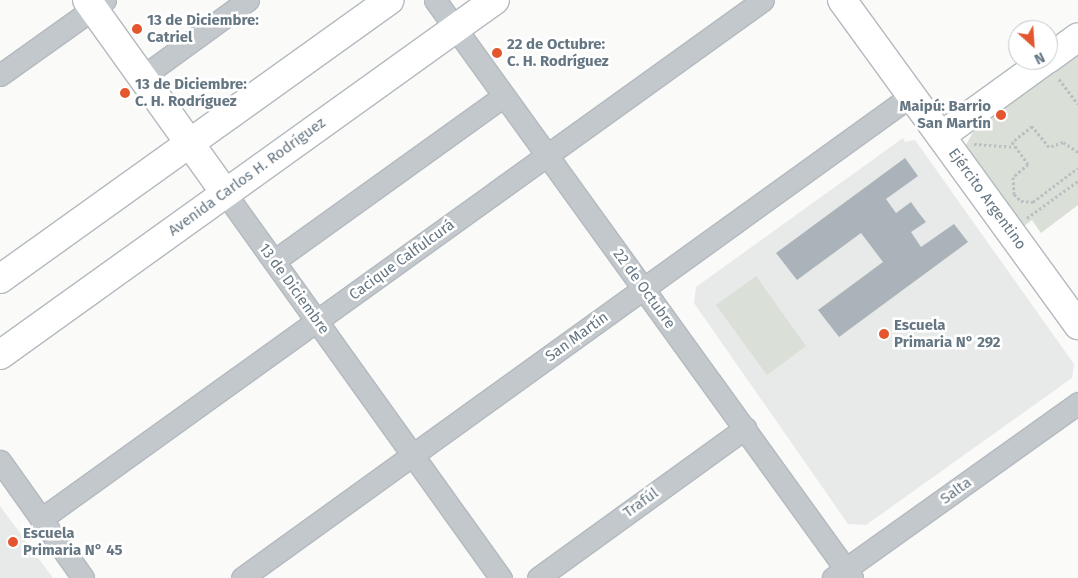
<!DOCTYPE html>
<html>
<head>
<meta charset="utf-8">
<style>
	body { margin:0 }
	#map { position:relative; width:1078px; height:578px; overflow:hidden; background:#fafaf8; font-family:"Fira Sans",sans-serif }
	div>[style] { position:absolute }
	.built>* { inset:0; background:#e8e9e9 }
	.green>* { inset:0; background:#dadfd7 }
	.building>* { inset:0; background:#aab3b9 }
	.path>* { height:3px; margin-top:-1.5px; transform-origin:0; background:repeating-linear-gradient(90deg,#bbbfc2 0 2.5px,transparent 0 5px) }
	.roads { filter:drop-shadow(1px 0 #b3babf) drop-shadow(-1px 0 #b3babf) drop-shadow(0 1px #b3babf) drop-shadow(0 -1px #b3babf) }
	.street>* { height:21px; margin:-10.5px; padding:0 10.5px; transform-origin:10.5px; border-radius:10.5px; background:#c3c8cc }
	.secondary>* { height:28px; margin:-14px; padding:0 14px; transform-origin:14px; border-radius:14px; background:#fff }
	.dots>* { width:14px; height:14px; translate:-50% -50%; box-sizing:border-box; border:2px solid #fff; border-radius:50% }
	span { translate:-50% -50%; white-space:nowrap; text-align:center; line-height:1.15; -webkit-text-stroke:5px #fff; paint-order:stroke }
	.poi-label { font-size:15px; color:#657683; font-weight:700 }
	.left { translate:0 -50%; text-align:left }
	.right { translate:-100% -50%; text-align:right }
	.street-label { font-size:15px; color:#657683 }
	.north { position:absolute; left:1008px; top:20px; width:50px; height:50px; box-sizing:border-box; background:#fff; border:1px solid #c1c8cd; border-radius:50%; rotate:154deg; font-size:14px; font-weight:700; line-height:20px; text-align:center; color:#657683 }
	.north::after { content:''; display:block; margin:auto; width:18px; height:22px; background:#e4572e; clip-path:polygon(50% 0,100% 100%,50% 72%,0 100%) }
</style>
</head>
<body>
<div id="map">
	<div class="built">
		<i style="clip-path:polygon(903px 138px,905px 142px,915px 140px,1074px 364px,1072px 378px,866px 525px,848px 524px,694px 303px,696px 287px)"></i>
		<i style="clip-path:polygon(0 506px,53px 578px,0 578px)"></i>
	</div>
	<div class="green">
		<i style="clip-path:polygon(1078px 54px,1078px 205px,1041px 233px,1032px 220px,1023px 227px,966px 145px,973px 132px)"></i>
		<i style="clip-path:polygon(756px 276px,806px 346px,767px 375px,716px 305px)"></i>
	</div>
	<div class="building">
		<i style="clip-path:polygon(905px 158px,918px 176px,886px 199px,896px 213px,911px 202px,918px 212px,926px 222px,911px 232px,921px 247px,954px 224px,968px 242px,839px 337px,818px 310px,883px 262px,861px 233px,797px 280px,776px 253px)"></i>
	</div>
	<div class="path">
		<i style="left:1059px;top:79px;width:31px;rotate:53deg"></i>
		<i style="left:974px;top:144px;width:41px;rotate:4.2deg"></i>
		<i style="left:1078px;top:152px;width:18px;rotate:-146deg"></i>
		<i style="left:1063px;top:142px;width:15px;rotate:160deg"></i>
		<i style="left:1049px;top:147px;width:27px;rotate:-129deg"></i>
		<i style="left:1032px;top:126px;width:26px;rotate:141deg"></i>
		<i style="left:1012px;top:142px;width:27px;rotate:54deg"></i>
		<i style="left:1028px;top:164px;width:20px;rotate:139deg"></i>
		<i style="left:1013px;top:177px;width:17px;rotate:87deg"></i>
		<i style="left:1014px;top:194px;width:10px;rotate:45deg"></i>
		<i style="left:1021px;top:201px;width:12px;rotate:5deg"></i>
		<i style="left:1033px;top:202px;width:56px;rotate:-37.1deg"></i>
		<i style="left:1027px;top:218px;width:63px;rotate:-36deg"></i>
	</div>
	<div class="roads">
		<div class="street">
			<i style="left:435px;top:0;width:713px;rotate:54.19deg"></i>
			<i style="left:0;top:75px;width:129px;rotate:-35.5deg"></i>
			<i style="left:142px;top:77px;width:131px;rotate:-36deg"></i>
			<i style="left:225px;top:193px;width:474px;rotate:54.4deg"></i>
			<i style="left:274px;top:261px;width:283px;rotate:-35.7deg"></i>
			<i style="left:0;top:461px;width:143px;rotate:54.6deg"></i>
			<i style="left:41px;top:519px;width:889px;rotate:-35.71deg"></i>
			<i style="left:242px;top:578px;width:826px;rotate:-35.79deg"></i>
			<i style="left:538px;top:578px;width:256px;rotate:-35.9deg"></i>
			<i style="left:833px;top:578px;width:301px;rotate:-35.5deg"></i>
		</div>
		<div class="secondary">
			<i style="left:87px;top:0;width:237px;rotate:54.4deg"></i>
			<i style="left:842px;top:0;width:402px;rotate:54deg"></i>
			<i style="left:1048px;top:59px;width:37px;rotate:-36deg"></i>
			<i style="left:941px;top:136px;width:130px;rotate:-35.9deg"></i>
			<i style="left:0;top:279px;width:479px;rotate:-35.6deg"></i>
			<i style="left:0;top:355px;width:609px;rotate:-35.65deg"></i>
		</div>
	</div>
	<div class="dots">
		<i style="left:137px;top:29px;background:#e4572e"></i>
		<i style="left:497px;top:53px;background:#e4572e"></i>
		<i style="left:125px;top:93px;background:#e4572e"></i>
		<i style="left:1001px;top:115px;background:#e4572e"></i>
		<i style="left:884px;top:334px;background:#e4572e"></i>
		<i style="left:13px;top:542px;background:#e4572e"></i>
	</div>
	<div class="poi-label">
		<span class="left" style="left:147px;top:29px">13 de Diciembre:<br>Catriel</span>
		<span class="left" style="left:507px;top:53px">22 de Octubre:<br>C. H. Rodríguez</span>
		<span class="left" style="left:135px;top:93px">13 de Diciembre:<br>C. H. Rodríguez</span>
		<span class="right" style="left:991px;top:115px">Maipú: Barrio<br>San Martín</span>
		<span class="left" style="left:894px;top:334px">Escuela<br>Primaria N° 292</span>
		<span class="left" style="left:23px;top:542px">Escuela<br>Primaria N° 45</span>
	</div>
	<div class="street-label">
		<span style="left:247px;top:177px;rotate:-36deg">Avenida Carlos H. Rodríguez</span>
		<span style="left:987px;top:199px;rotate:54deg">Ejército Argentino</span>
		<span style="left:402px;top:260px;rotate:-36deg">Cacique Calfulcurá</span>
		<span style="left:294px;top:289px;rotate:54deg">13 de Diciembre</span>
		<span style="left:644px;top:289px;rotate:54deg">22 de Octubre</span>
		<span style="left:577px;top:337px;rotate:-36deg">San Martín</span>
		<span style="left:956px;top:491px;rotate:-36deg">Salta</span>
		<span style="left:641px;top:503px;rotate:-36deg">Trafúl</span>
	</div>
	<div class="north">N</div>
</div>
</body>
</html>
